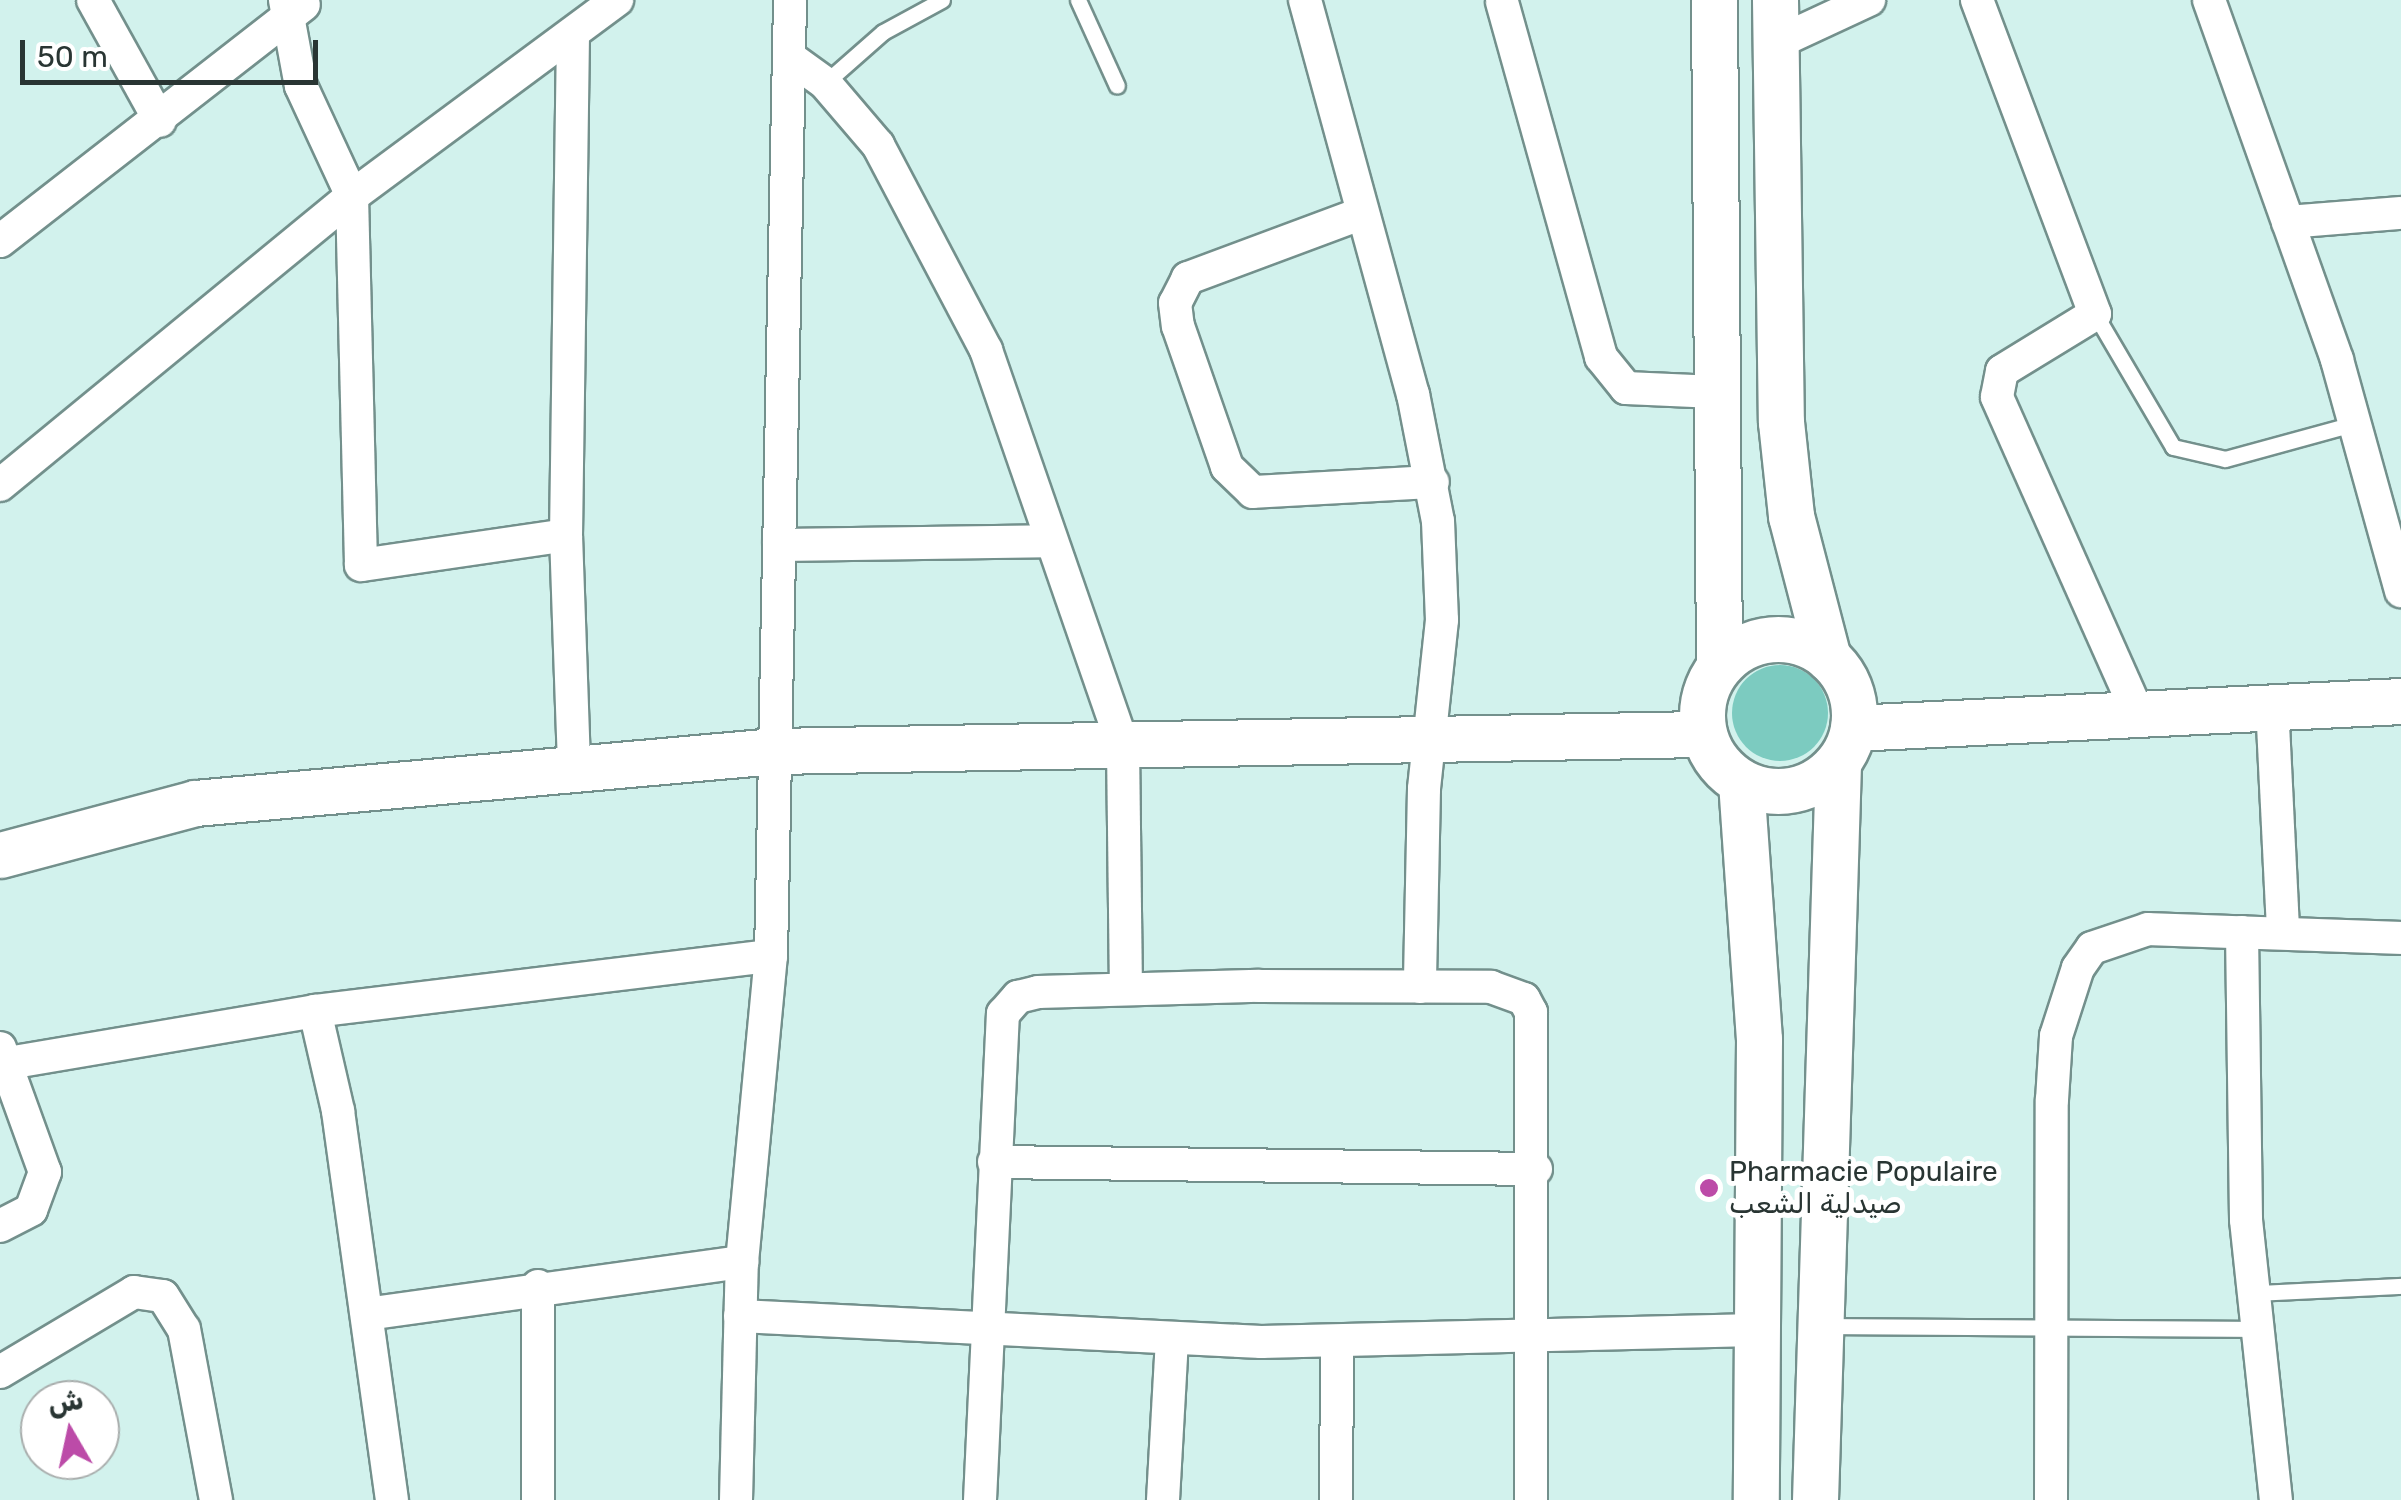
<!DOCTYPE html>
<html>
<head>
<meta charset="utf-8">
<style>
	body { margin:0 }
	#map { position:relative; width:2401px; height:1500px; overflow:hidden; background:#d2f2ed; font-family:Rubik,Vazirmatn,sans-serif }
	div>[style] { position:absolute }
	.green>* { inset:0; background:#7ccbc0 }
	.round { border-radius:50% }
	.roads { filter:drop-shadow(2px 0 #73908c) drop-shadow(-2px 0 #73908c) drop-shadow(0 2px #73908c) drop-shadow(0 -2px #73908c) }
	.lane>* { height:15px; margin:-7.5px; padding:0 7.5px; transform-origin:7.5px; border-radius:7.5px; background:#fff }
	.street>* { height:32px; margin:-16px; padding:0 16px; transform-origin:16px; border-radius:16px; background:#fff }
	.secondary>* { height:45px; margin:-22.5px; padding:0 22.5px; transform-origin:22.5px; border-radius:22.5px; background:#fff }
	.secondary>.ring { margin:-22.5px; padding:0; box-sizing:content-box; background:none; border:45px solid #fff; border-radius:50% }
	.dots>* { width:28px; height:28px; translate:-50% -50%; box-sizing:border-box; border:5px solid #fff; border-radius:50% }
	span { translate:-50% -50%; white-space:nowrap; text-align:center; line-height:1.15; -webkit-text-stroke:10px #fff; paint-order:stroke }
	.poi-label { font-size:28px; color:#293533 }
	.left { translate:0 -50%; text-align:left }
	.north { position:absolute; left:20px; top:1380px; width:100px; height:100px; box-sizing:border-box; background:#fff; border:2px solid #a9aead; border-radius:50%; rotate:351deg; font-size:28px; font-weight:700; line-height:40px; text-align:center; color:#293533 }
	.north::after { content:''; display:block; margin:auto; width:35px; height:45px; background:#bc4ba8; clip-path:polygon(50% 0,100% 100%,50% 72%,0 100%) }
	.scale { position:absolute; left:20px; top:40px; width:298px; height:45px; box-sizing:border-box; border:5px solid #293533; border-top:0; padding-left:12px; font-size:30px; line-height:35px; white-space:nowrap; color:#293533; -webkit-text-stroke:8px #fff; paint-order:stroke }
</style>
</head>
<body>
<div id="map">
	<div class="green">
		<i class="round" style="left:1732px;top:665px;width:96px;height:96px"></i>
	</div>
	<div class="roads">
		<div class="lane">
			<i style="left:1078px;top:0;width:94px;rotate:65.6deg"></i>
			<i style="left:825px;top:83px;width:77px;rotate:-41.3deg"></i>
			<i style="left:883px;top:32px;width:67px;rotate:-28.5deg"></i>
			<i style="left:2095px;top:314px;width:154px;rotate:59.6deg"></i>
			<i style="left:2173px;top:447px;width:53px;rotate:13deg"></i>
			<i style="left:2225px;top:459px;width:137px;rotate:-15.3deg"></i>
			<i style="left:2257px;top:1293px;width:144px;rotate:-2.8deg"></i>
			<i style="left:1826px;top:1326px;width:432px;rotate:0.4deg"></i>
		</div>
		<div class="street">
			<i style="left:93px;top:0;width:138px;rotate:61deg"></i>
			<i style="left:285px;top:0;width:87px;rotate:79.5deg"></i>
			<i style="left:301px;top:86px;width:121px;rotate:65.1deg"></i>
			<i style="left:352px;top:196px;width:369px;rotate:88.6deg"></i>
			<i style="left:361px;top:565px;width:207px;rotate:-8.3deg"></i>
			<i style="left:1305px;top:0;width:409px;rotate:74.7deg"></i>
			<i style="left:1413px;top:394px;width:129px;rotate:78.9deg"></i>
			<i style="left:1438px;top:521px;width:99px;rotate:87.7deg"></i>
			<i style="left:1442px;top:620px;width:170px;rotate:96.1deg"></i>
			<i style="left:1424px;top:789px;width:198px;rotate:91.2deg"></i>
			<i style="left:1977px;top:0;width:335px;rotate:69.4deg"></i>
			<i style="left:2095px;top:314px;width:109px;rotate:148.5deg"></i>
			<i style="left:2002px;top:371px;width:26px;rotate:101deg"></i>
			<i style="left:1997px;top:397px;width:342px;rotate:66deg"></i>
			<i style="left:2209px;top:0;width:382px;rotate:70.4deg"></i>
			<i style="left:2337px;top:360px;width:240px;rotate:74.5deg"></i>
			<i style="left:1502px;top:2px;width:369px;rotate:74.4deg"></i>
			<i style="left:1601px;top:357px;width:40px;rotate:51deg"></i>
			<i style="left:1626px;top:388px;width:90px;rotate:2.5deg"></i>
			<i style="left:573px;top:35px;width:500px;rotate:90.8deg"></i>
			<i style="left:566px;top:535px;width:230px;rotate:88deg"></i>
			<i style="left:1774px;top:44px;width:105px;rotate:-24.9deg"></i>
			<i style="left:789px;top:57px;width:44px;rotate:35.8deg"></i>
			<i style="left:825px;top:83px;width:82px;rotate:49.5deg"></i>
			<i style="left:878px;top:145px;width:232px;rotate:62.2deg"></i>
			<i style="left:986px;top:350px;width:419px;rotate:70.9deg"></i>
			<i style="left:1123px;top:746px;width:241px;rotate:89.3deg"></i>
			<i style="left:1360px;top:214px;width:184px;rotate:159.6deg"></i>
			<i style="left:1188px;top:278px;width:28px;rotate:117deg"></i>
			<i style="left:1175px;top:303px;width:23px;rotate:83deg"></i>
			<i style="left:1178px;top:326px;width:149px;rotate:70.8deg"></i>
			<i style="left:1227px;top:467px;width:36px;rotate:44deg"></i>
			<i style="left:1253px;top:492px;width:180px;rotate:-3.2deg"></i>
			<i style="left:2288px;top:222px;width:113px;rotate:-4.6deg"></i>
			<i style="left:0;top:241px;width:385px;rotate:-37.9deg"></i>
			<i style="left:0;top:485px;width:455px;rotate:-39.4deg"></i>
			<i style="left:352px;top:196px;width:330px;rotate:-36.5deg"></i>
			<i style="left:779px;top:545px;width:270px;rotate:-0.8deg"></i>
			<i style="left:2272px;top:704px;width:227px;rotate:87.2deg"></i>
			<i style="left:2242px;top:932px;width:288px;rotate:89.2deg"></i>
			<i style="left:2246px;top:1220px;width:282px;rotate:83.9deg"></i>
			<i style="left:315px;top:1011px;width:459px;rotate:-6.9deg"></i>
			<i style="left:0;top:1048px;width:132px;rotate:70.1deg"></i>
			<i style="left:45px;top:1172px;width:40px;rotate:110.2deg"></i>
			<i style="left:31px;top:1210px;width:35px;rotate:153deg"></i>
			<i style="left:8px;top:1063px;width:311px;rotate:-9.6deg"></i>
			<i style="left:315px;top:1011px;width:103px;rotate:77deg"></i>
			<i style="left:338px;top:1111px;width:393px;rotate:82.1deg"></i>
			<i style="left:994px;top:1162px;width:542px;rotate:0.74deg"></i>
			<i style="left:538px;top:1286px;width:214px;rotate:90deg"></i>
			<i style="left:367px;top:1314px;width:379px;rotate:-7.9deg"></i>
			<i style="left:740px;top:1316px;width:522px;rotate:2.86deg"></i>
			<i style="left:1261px;top:1342px;width:499px;rotate:-1.4deg"></i>
			<i style="left:0;top:1372px;width:156px;rotate:-30.8deg"></i>
			<i style="left:134px;top:1292px;width:29px;rotate:8deg"></i>
			<i style="left:163px;top:1296px;width:39px;rotate:58deg"></i>
			<i style="left:184px;top:1329px;width:174px;rotate:79.4deg"></i>
			<i style="left:736px;top:1500px;width:238px;rotate:-88.6deg"></i>
			<i style="left:742px;top:1262px;width:307px;rotate:-84.6deg"></i>
			<i style="left:771px;top:956px;width:956px;rotate:-88.86deg"></i>
			<i style="left:980px;top:1500px;width:487px;rotate:-87.3deg"></i>
			<i style="left:1003px;top:1014px;width:23px;rotate:-49deg"></i>
			<i style="left:1018px;top:997px;width:21px;rotate:-14deg"></i>
			<i style="left:1038px;top:992px;width:221px;rotate:-1.6deg"></i>
			<i style="left:1259px;top:986px;width:232px;rotate:0.2deg"></i>
			<i style="left:1491px;top:987px;width:35px;rotate:20deg"></i>
			<i style="left:1524px;top:999px;width:15px;rotate:62deg"></i>
			<i style="left:1531px;top:1012px;width:488px;rotate:90deg"></i>
			<i style="left:1163px;top:1500px;width:159px;rotate:-86.8deg"></i>
			<i style="left:1336px;top:1500px;width:159px;rotate:-89.6deg"></i>
			<i style="left:2051px;top:1500px;width:400px;rotate:-89.9deg"></i>
			<i style="left:2052px;top:1100px;width:64px;rotate:-86.4deg"></i>
			<i style="left:2056px;top:1036px;width:71px;rotate:-72.1deg"></i>
			<i style="left:2078px;top:968px;width:24px;rotate:-55deg"></i>
			<i style="left:2092px;top:948px;width:59px;rotate:-18.7deg"></i>
			<i style="left:2148px;top:929px;width:253px;rotate:2deg"></i>
		</div>
		<div class="secondary">
			<i style="left:1714px;top:0;width:666px;rotate:89.57deg"></i>
			<i style="left:1775px;top:0;width:422px;rotate:89.2deg"></i>
			<i style="left:1781px;top:422px;width:95px;rotate:83.9deg"></i>
			<i style="left:1791px;top:516px;width:147px;rotate:75.4deg"></i>
			<i class="ring" style="left:1702px;top:639px;width:107px;height:107px"></i>
			<i style="left:1853px;top:728px;width:549px;rotate:-2.82deg"></i>
			<i style="left:1741px;top:782px;width:258px;rotate:86deg"></i>
			<i style="left:1759px;top:1039px;width:461px;rotate:90.4deg"></i>
			<i style="left:0;top:855px;width:202px;rotate:-14.9deg"></i>
			<i style="left:195px;top:803px;width:581px;rotate:-5.13deg"></i>
			<i style="left:774px;top:751px;width:929px;rotate:-1.05deg"></i>
			<i style="left:1815px;top:1500px;width:738px;rotate:-88.21deg"></i>
		</div>
	</div>
	<div class="dots">
		<i style="left:1709px;top:1188px;background:#bc4ba8"></i>
	</div>
	<div class="poi-label">
		<span class="left" style="left:1729px;top:1188px">Pharmacie Populaire<br>صيدلية الشعب</span>
	</div>
	<div class="north">ش</div>
	<div class="scale">50 m</div>
</div>
</body>
</html>
